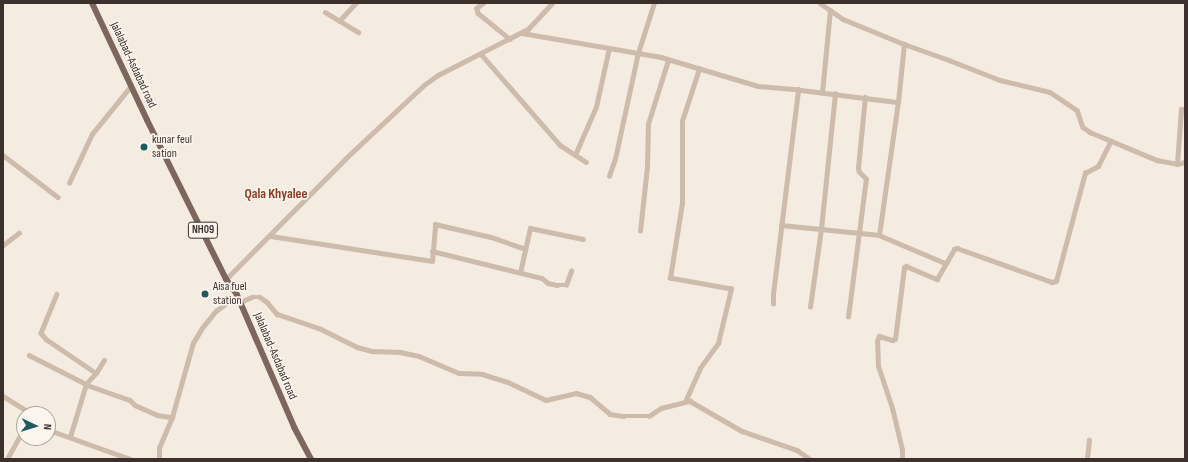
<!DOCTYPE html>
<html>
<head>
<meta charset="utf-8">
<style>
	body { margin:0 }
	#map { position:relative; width:1188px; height:462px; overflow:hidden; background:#f4ebe1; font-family:"Sofia Sans Condensed",sans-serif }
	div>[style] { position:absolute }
	.minor>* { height:4.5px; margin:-2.25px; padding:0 2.25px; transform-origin:2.25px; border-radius:2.25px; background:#cdbbac }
	.major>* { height:6px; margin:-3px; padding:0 3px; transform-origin:3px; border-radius:3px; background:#7d675c }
	.dots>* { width:11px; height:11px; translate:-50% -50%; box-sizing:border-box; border:2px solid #fbf5ee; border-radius:50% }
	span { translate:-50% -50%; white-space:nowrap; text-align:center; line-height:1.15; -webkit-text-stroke:3.5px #fbf5ee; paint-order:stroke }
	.shield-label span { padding:1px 3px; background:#fbf5ee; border:1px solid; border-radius:3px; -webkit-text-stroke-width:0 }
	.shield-label { font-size:11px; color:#3b302b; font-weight:700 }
	.street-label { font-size:12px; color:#3b302b }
	.poi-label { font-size:12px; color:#3b302b }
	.left { translate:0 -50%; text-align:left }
	.quarter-label { font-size:14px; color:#8c3b22; font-weight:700 }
	.frame { position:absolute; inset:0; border:4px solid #3b302b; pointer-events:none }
	.north { position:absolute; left:16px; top:406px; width:40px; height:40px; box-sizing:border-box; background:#fbf5ee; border:1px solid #aea6a0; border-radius:50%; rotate:94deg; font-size:11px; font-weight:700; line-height:16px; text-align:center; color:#3b302b }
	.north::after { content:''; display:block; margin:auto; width:14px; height:18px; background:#1f5a5e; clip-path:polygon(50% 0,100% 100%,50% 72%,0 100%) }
</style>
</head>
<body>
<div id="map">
	<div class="minor">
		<i style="left:484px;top:3px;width:9px;rotate:144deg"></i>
		<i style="left:477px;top:8px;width:5px;rotate:79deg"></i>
		<i style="left:478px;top:13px;width:41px;rotate:39.1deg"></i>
		<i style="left:820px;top:3px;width:28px;rotate:35deg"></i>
		<i style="left:843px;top:19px;width:66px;rotate:22.3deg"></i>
		<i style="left:904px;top:44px;width:48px;rotate:19.6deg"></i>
		<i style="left:949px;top:60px;width:55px;rotate:21.4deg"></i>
		<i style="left:1000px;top:80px;width:51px;rotate:13.5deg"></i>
		<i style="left:1050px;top:92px;width:32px;rotate:34deg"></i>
		<i style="left:1077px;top:110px;width:18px;rotate:71deg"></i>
		<i style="left:1083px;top:127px;width:9px;rotate:36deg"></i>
		<i style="left:1090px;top:132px;width:73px;rotate:22.7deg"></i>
		<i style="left:1157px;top:160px;width:20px;rotate:11deg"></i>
		<i style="left:1177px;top:164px;width:8px;rotate:-14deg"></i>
		<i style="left:325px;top:12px;width:39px;rotate:31deg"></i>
		<i style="left:339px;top:21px;width:25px;rotate:-47deg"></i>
		<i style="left:522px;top:33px;width:141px;rotate:9.8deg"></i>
		<i style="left:661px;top:57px;width:101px;rotate:16.6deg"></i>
		<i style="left:758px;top:86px;width:35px;rotate:5deg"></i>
		<i style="left:793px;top:89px;width:106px;rotate:7.1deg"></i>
		<i style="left:898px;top:102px;width:58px;rotate:-84.1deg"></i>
		<i style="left:481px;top:54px;width:121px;rotate:49deg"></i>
		<i style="left:560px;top:145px;width:31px;rotate:33deg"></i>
		<i style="left:822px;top:93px;width:83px;rotate:-84.5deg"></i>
		<i style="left:3px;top:155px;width:69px;rotate:37.4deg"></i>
		<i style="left:575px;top:155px;width:52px;rotate:-66.4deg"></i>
		<i style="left:596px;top:107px;width:60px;rotate:-77.6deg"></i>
		<i style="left:1177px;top:164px;width:55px;rotate:-85.8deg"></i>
		<i style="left:1181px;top:109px;width:4px"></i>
		<i style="left:609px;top:176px;width:18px;rotate:-71deg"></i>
		<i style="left:615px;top:159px;width:108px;rotate:-77.8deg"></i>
		<i style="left:638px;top:53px;width:52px;rotate:-72.3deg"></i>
		<i style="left:69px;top:183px;width:54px;rotate:-64.9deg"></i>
		<i style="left:92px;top:134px;width:60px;rotate:-51deg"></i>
		<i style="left:781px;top:225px;width:99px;rotate:5.8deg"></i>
		<i style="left:879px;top:235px;width:72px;rotate:23deg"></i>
		<i style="left:640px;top:231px;width:64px;rotate:-83.8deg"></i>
		<i style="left:647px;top:167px;width:43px;rotate:-88.7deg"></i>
		<i style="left:648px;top:124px;width:67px;rotate:-72.6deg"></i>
		<i style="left:879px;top:235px;width:134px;rotate:-81.9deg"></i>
		<i style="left:271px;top:236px;width:163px;rotate:8.8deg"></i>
		<i style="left:432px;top:261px;width:37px;rotate:-85deg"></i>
		<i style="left:435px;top:224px;width:57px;rotate:13.1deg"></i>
		<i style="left:491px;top:237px;width:36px;rotate:19deg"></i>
		<i style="left:3px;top:245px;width:20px;rotate:-37deg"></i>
		<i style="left:432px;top:251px;width:113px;rotate:13.8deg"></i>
		<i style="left:542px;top:278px;width:8px;rotate:40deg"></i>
		<i style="left:548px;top:283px;width:9px;rotate:13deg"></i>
		<i style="left:557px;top:285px;width:9px"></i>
		<i style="left:566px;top:285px;width:15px;rotate:-70deg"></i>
		<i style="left:520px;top:273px;width:46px;rotate:-77.5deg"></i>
		<i style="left:530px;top:228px;width:54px;rotate:11.7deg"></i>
		<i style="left:226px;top:279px;width:169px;rotate:-45.2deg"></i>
		<i style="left:345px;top:159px;width:108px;rotate:-43.1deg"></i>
		<i style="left:424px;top:85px;width:17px;rotate:-36deg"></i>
		<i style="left:438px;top:75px;width:101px;rotate:-27.1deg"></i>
		<i style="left:528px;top:29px;width:35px;rotate:-47deg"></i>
		<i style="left:57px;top:294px;width:42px;rotate:112.3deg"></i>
		<i style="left:41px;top:333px;width:8px;rotate:50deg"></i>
		<i style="left:46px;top:339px;width:60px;rotate:34.2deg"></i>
		<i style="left:240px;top:302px;width:13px;rotate:-23deg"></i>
		<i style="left:252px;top:297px;width:8px"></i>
		<i style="left:260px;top:297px;width:9px;rotate:36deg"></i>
		<i style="left:267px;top:302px;width:16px;rotate:50deg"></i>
		<i style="left:277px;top:314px;width:46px;rotate:18.8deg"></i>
		<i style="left:321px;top:329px;width:40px;rotate:26.6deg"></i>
		<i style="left:357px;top:347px;width:16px;rotate:15deg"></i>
		<i style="left:372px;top:351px;width:28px;rotate:2deg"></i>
		<i style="left:400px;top:352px;width:19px;rotate:12deg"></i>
		<i style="left:419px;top:356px;width:43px;rotate:23deg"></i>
		<i style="left:459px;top:373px;width:23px;rotate:2deg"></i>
		<i style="left:482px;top:374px;width:27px;rotate:17deg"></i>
		<i style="left:508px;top:382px;width:42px;rotate:25.3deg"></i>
		<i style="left:546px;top:400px;width:31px;rotate:-13deg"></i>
		<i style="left:576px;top:393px;width:15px;rotate:16deg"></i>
		<i style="left:590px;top:397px;width:26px;rotate:40deg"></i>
		<i style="left:610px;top:414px;width:13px;rotate:9deg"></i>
		<i style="left:623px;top:416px;width:26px"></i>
		<i style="left:649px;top:416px;width:14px;rotate:-34deg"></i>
		<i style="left:661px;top:408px;width:30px;rotate:-14deg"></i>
		<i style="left:690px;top:401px;width:60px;rotate:30deg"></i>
		<i style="left:742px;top:431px;width:58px;rotate:19.1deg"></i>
		<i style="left:797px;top:450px;width:16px;rotate:35deg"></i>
		<i style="left:773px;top:304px;width:10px;rotate:-90deg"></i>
		<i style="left:773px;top:294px;width:206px;rotate:-83deg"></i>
		<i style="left:810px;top:307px;width:79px;rotate:-82deg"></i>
		<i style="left:821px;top:229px;width:136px;rotate:-84.1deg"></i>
		<i style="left:848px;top:317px;width:139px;rotate:-82.6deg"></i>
		<i style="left:866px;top:179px;width:10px;rotate:-135deg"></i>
		<i style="left:859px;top:172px;width:4px;rotate:-104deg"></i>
		<i style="left:858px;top:168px;width:71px;rotate:-84.4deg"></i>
		<i style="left:29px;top:355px;width:68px;rotate:26.9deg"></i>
		<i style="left:90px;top:386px;width:42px;rotate:19.3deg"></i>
		<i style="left:130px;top:400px;width:7px;rotate:45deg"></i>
		<i style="left:135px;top:405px;width:24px;rotate:24deg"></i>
		<i style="left:157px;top:415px;width:15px;rotate:8deg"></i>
		<i style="left:3px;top:396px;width:34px;rotate:32deg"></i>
		<i style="left:685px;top:402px;width:37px;rotate:-66deg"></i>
		<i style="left:700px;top:368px;width:31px;rotate:-54deg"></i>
		<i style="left:718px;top:343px;width:56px;rotate:-76.5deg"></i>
		<i style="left:731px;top:289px;width:62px;rotate:-169.8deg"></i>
		<i style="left:670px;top:278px;width:76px;rotate:-80.9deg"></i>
		<i style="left:682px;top:203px;width:82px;rotate:-90deg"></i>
		<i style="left:682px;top:121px;width:55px;rotate:-71.9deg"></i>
		<i style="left:48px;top:427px;width:6px;rotate:45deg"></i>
		<i style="left:52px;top:431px;width:83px;rotate:19.7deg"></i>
		<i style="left:70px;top:437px;width:55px;rotate:-73.2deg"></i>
		<i style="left:86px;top:384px;width:15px;rotate:-48deg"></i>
		<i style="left:96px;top:373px;width:15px;rotate:-58deg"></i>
		<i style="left:7px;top:459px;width:35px;rotate:-61deg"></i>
		<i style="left:159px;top:459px;width:11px;rotate:-90deg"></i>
		<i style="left:159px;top:448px;width:34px;rotate:-67deg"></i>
		<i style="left:172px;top:417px;width:77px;rotate:-74.2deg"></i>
		<i style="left:193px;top:343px;width:17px;rotate:-59deg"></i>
		<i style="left:202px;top:328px;width:22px;rotate:-51deg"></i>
		<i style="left:216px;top:311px;width:26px;rotate:-37deg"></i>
		<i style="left:902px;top:459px;width:9px;rotate:-90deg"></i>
		<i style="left:902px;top:450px;width:43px;rotate:-103.4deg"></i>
		<i style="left:892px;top:408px;width:44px;rotate:-108.4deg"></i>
		<i style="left:878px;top:366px;width:25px;rotate:-92deg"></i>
		<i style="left:877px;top:341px;width:5px;rotate:-68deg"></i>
		<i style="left:879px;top:336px;width:14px;rotate:17deg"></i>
		<i style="left:892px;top:340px;width:3px;rotate:-18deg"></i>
		<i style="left:895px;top:339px;width:72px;rotate:-82.8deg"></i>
		<i style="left:904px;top:268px;width:3px;rotate:-45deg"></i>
		<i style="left:906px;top:266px;width:34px;rotate:23deg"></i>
		<i style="left:937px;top:279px;width:34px;rotate:-60deg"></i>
		<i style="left:954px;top:249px;width:3px;rotate:-18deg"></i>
		<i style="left:957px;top:248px;width:101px;rotate:19.7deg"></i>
		<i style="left:1052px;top:282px;width:4px;rotate:-14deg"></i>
		<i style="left:1056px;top:281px;width:112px;rotate:-75deg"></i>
		<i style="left:1085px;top:173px;width:15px;rotate:-28deg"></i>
		<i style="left:1098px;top:166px;width:28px;rotate:-63deg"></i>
		<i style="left:1087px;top:459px;width:19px;rotate:-84deg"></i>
	</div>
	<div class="major">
		<i style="left:92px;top:3px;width:129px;rotate:64.8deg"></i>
		<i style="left:147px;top:120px;width:178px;rotate:63.6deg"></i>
		<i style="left:226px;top:279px;width:19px;rotate:55deg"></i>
		<i style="left:237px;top:295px;width:144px;rotate:66.6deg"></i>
		<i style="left:294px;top:427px;width:36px;rotate:62deg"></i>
	</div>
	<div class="dots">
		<i style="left:144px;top:147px;background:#1f5a5e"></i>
		<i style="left:205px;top:294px;background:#1f5a5e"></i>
	</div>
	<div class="shield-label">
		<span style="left:203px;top:230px">NH09</span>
	</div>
	<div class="street-label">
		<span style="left:133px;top:65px;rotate:65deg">Jalalabad-Asdabad road</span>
		<span style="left:275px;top:356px;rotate:67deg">Jalalabad-Asdabad road</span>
	</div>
	<div class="poi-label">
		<span class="left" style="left:152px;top:147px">kunar feul<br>sation</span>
		<span class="left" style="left:213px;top:294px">Aisa fuel<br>station</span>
	</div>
	<div class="quarter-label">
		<span style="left:276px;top:194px">Qala Khyalee</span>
	</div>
	<div class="frame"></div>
	<div class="north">N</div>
</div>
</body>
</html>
